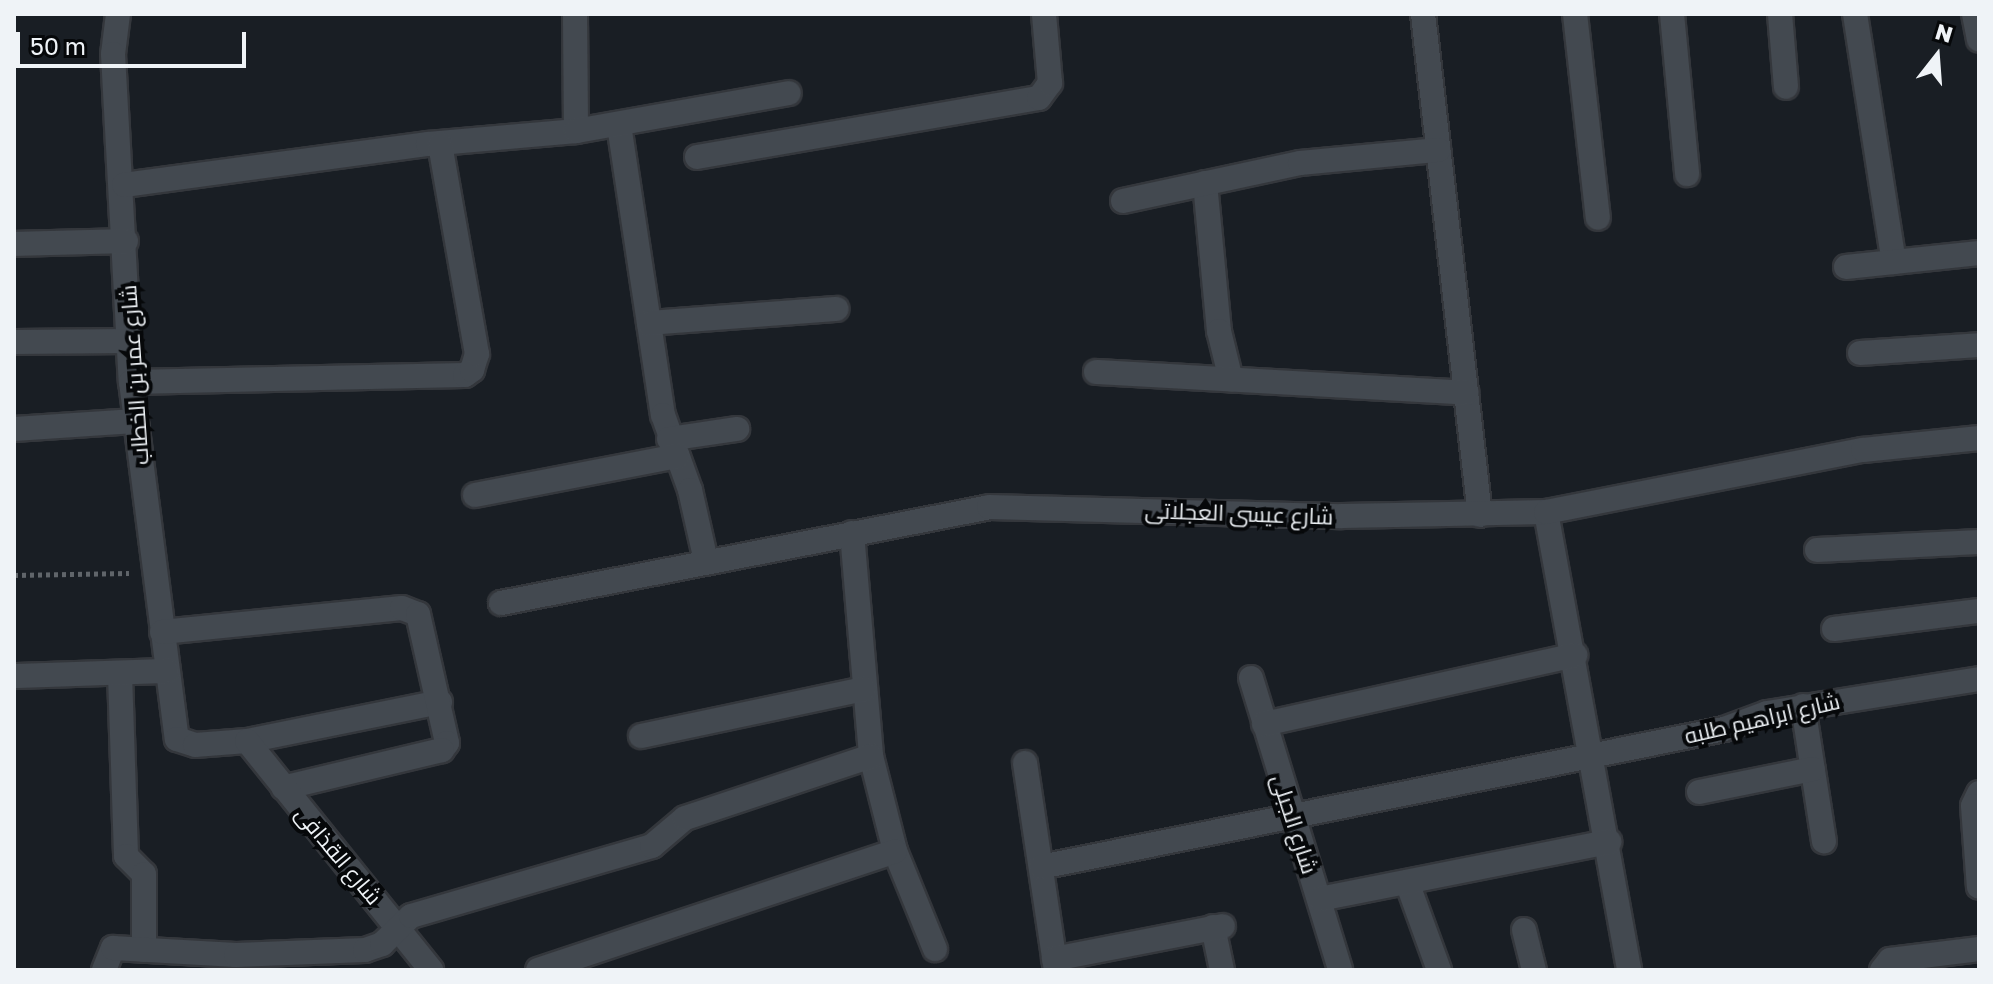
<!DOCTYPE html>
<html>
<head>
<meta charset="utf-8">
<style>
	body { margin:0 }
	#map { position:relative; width:1993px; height:984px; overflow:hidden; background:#191e24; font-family:"Golos Text",Cairo,sans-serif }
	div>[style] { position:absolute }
	.path>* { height:5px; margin-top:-2.5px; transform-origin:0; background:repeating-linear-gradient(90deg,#60656a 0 4px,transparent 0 8px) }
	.roads { filter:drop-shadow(2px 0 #34373c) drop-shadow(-2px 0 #34373c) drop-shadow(0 2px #34373c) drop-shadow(0 -2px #34373c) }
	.minor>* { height:24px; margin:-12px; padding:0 12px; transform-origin:12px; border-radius:12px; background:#434950 }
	span { translate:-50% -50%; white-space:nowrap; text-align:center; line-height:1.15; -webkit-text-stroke:8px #06080a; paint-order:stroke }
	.street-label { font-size:22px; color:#eff3f7 }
	.frame { position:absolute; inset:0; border:16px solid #eff3f7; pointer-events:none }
	.north { position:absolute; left:1897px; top:16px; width:80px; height:80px; -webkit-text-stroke:6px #06080a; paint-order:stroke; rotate:17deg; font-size:22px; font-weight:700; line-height:32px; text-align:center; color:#eff3f7 }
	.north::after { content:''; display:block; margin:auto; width:28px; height:36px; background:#eff3f7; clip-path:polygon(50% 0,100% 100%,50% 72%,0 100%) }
	.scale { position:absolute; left:16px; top:32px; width:230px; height:36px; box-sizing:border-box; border:4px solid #eff3f7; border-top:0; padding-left:10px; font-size:24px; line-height:28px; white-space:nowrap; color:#eff3f7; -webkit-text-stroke:6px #06080a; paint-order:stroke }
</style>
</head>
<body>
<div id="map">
	<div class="path">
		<i style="left:14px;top:575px;width:115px;rotate:-1deg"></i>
	</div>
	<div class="roads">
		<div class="minor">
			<i style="left:118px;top:14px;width:40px;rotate:97.1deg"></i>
			<i style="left:113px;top:54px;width:328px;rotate:86.9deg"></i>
			<i style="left:131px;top:382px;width:360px;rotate:82.7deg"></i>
			<i style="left:177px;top:739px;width:19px;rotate:18deg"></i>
			<i style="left:195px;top:745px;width:52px;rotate:-4.4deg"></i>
			<i style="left:247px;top:741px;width:197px;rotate:-11.4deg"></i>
			<i style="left:575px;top:14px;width:117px;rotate:89.5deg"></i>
			<i style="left:1423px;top:14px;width:504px;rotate:83.51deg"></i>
			<i style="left:1575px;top:14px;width:205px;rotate:83.6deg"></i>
			<i style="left:1672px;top:14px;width:161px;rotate:84.6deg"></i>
			<i style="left:1780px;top:14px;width:73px;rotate:85.3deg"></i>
			<i style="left:1855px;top:14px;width:251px;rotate:81.1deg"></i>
			<i style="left:1974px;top:14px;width:26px;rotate:79deg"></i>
			<i style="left:619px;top:125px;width:293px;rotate:81.4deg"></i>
			<i style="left:663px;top:415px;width:80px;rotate:70.2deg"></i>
			<i style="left:690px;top:490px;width:73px;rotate:77.3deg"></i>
			<i style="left:697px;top:157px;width:347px;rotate:-9.8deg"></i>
			<i style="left:1039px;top:98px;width:19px;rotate:-54deg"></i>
			<i style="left:1050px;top:83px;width:69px;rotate:-95deg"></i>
			<i style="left:1205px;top:183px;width:149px;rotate:84.6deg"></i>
			<i style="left:1219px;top:331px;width:50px;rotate:76.2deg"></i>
			<i style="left:124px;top:185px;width:307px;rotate:-7.7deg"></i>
			<i style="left:428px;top:144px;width:149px;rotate:-5deg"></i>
			<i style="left:576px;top:131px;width:216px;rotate:-10.1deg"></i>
			<i style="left:1123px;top:201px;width:181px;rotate:-12.1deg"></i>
			<i style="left:1300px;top:163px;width:139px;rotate:-5.4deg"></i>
			<i style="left:14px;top:244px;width:112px;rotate:-1.5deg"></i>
			<i style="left:1846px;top:267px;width:134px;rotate:-6deg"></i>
			<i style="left:649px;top:323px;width:188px;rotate:-4.3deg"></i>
			<i style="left:14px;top:342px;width:116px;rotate:-0.5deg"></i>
			<i style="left:1860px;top:353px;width:119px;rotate:-3.8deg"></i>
			<i style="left:1096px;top:372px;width:371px;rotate:3.2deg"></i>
			<i style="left:131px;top:382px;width:334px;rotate:-1.2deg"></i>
			<i style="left:465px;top:375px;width:9px;rotate:-36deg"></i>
			<i style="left:472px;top:370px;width:17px;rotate:-73deg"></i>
			<i style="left:477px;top:354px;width:213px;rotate:-100deg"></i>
			<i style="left:14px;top:429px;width:121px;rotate:-3.8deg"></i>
			<i style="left:669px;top:439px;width:69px;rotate:-8.4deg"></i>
			<i style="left:475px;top:495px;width:206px;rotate:-10.9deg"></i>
			<i style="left:1546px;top:512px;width:465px;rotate:79.7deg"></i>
			<i style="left:852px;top:533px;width:224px;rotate:85.1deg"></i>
			<i style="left:871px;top:756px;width:98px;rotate:75.8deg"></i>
			<i style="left:895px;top:851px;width:106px;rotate:67.8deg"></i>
			<i style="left:1817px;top:550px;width:162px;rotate:-2.8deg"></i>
			<i style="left:501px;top:603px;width:497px;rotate:-11.1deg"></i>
			<i style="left:989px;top:507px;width:353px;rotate:1.5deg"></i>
			<i style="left:1342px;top:516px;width:204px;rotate:-1.1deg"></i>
			<i style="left:1546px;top:512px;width:323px;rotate:-11.1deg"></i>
			<i style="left:1863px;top:450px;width:117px;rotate:-5.9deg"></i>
			<i style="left:1834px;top:629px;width:146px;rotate:-7.1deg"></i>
			<i style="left:162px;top:632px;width:241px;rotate:-5.7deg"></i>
			<i style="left:402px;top:608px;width:17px;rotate:21deg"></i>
			<i style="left:418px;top:614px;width:132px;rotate:77.3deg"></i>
			<i style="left:447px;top:743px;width:9px;rotate:126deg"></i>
			<i style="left:442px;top:750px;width:163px;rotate:166.6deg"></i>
			<i style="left:120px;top:674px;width:182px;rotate:88.1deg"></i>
			<i style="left:126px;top:856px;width:25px;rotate:45deg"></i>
			<i style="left:144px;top:874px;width:76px;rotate:90deg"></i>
			<i style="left:14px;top:676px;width:153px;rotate:-1.9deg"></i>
			<i style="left:1251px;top:678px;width:305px;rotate:73deg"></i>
			<i style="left:1803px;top:706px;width:137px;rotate:81.2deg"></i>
			<i style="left:1264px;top:724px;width:319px;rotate:-12.5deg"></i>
			<i style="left:641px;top:736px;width:228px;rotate:-11.9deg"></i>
			<i style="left:247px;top:741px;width:294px;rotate:51.2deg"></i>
			<i style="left:1025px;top:763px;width:209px;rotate:81.5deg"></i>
			<i style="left:1699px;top:792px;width:116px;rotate:-11.4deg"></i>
			<i style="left:1979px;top:793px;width:14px;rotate:115deg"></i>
			<i style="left:1973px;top:806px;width:81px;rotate:85.8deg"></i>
			<i style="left:1041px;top:867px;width:697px;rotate:-11.42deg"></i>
			<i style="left:1724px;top:729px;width:46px;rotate:-20.4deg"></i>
			<i style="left:1767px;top:713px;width:215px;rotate:-9.1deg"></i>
			<i style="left:1407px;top:882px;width:94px;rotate:70deg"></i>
			<i style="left:1320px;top:899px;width:295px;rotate:-11.2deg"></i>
			<i style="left:1213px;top:927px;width:44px;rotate:78.2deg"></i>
			<i style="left:1524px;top:930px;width:41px;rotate:76deg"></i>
			<i style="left:1054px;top:959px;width:172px;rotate:-11deg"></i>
			<i style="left:104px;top:970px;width:24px;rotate:-68deg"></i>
			<i style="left:113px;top:948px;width:123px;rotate:3.3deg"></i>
			<i style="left:236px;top:955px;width:129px;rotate:-2.2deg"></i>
			<i style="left:365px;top:950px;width:18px;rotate:-19deg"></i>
			<i style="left:382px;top:944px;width:40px;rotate:-44deg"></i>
			<i style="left:411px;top:916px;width:251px;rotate:-16.2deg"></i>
			<i style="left:652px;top:846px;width:43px;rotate:-40.3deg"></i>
			<i style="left:685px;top:818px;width:196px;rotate:-18.4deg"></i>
			<i style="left:538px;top:970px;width:376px;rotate:-18.4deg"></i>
			<i style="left:1882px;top:970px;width:13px;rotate:-51deg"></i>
			<i style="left:1890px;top:960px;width:90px;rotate:-7deg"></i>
		</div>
	</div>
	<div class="street-label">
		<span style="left:134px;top:375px;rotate:-94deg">شارع عمر بن الخطاب</span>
		<span style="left:1239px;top:513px;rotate:2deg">شارع عيسى العجلاتى</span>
		<span style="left:1762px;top:718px;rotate:-13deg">شارع ابراهيم طلبه</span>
		<span style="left:1295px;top:824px;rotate:72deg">شارع الجبلى</span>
		<span style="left:339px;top:855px;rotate:50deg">شارع القذافى</span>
	</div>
	<div class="frame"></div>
	<div class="north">N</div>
	<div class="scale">50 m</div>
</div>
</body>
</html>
